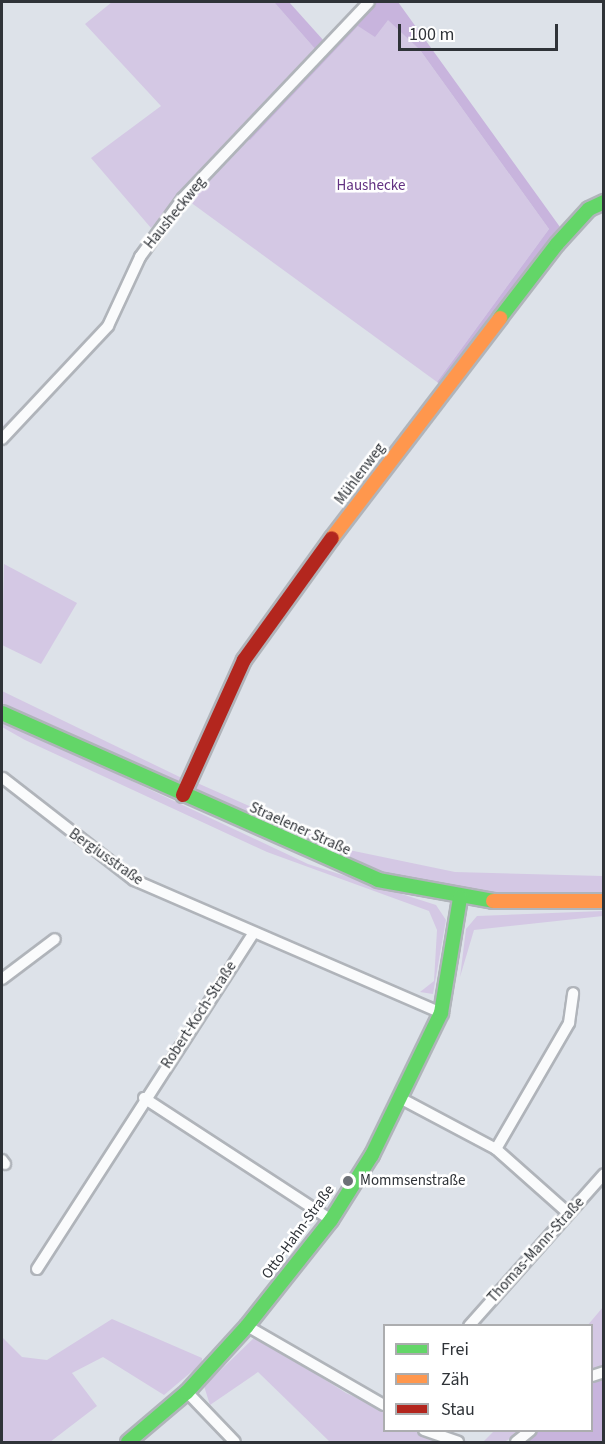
<!DOCTYPE html>
<html>
<head>
<meta charset="utf-8">
<style>
	body { margin:0 }
	#map { position:relative; width:605px; height:1444px; overflow:hidden; background:#dde2e9; font-family:"Source Sans 3",sans-serif }
	div>[style] { position:absolute }
	.green>* { inset:0; background:#d4c8e4 }
	.forest>* { inset:0; background:#c8b4dd }
	.roads { filter:drop-shadow(2px 0 #b0b4ba) drop-shadow(-2px 0 #b0b4ba) drop-shadow(0 2px #b0b4ba) drop-shadow(0 -2px #b0b4ba) }
	.street>* { height:10px; margin:-5px; padding:0 5px; transform-origin:5px; border-radius:5px; background:#fafbfc }
	.fast>* { height:14px; margin:-7px; padding:0 7px; transform-origin:7px; border-radius:7px; background:#63d668 }
	.slow>* { height:14px; margin:-7px; padding:0 7px; transform-origin:7px; border-radius:7px; background:#ff974d }
	.jam>* { height:14px; margin:-7px; padding:0 7px; transform-origin:7px; border-radius:7px; background:#b3261e }
	.dots>* { width:16px; height:16px; translate:-50% -50%; box-sizing:border-box; border:3px solid #fff; border-radius:50% }
	span { translate:-50% -50%; white-space:nowrap; text-align:center; line-height:1.15; -webkit-text-stroke:5px #fff; paint-order:stroke }
	.park-label { font-size:15px; color:#633282 }
	.street-label { font-size:15px; color:#2f3338 }
	.poi-label { font-size:15px; color:#2f3338 }
	.left { translate:0 -50%; text-align:left }
	.frame { position:absolute; inset:0; border:3px solid #2f3338; pointer-events:none }
	.legend { position:absolute; left:383px; top:1324px; width:210px; height:108px; box-sizing:border-box; background:#fff; border:2px solid #acadaf; margin:0; padding:8px 10px; list-style:none; font-size:18px; color:#2f3338 }
	.legend li { display:flex; align-items:center; gap:12px; height:30px }
	.legend b { width:30px; border:2px solid #acadaf }
	.scale { position:absolute; left:398px; top:24px; width:160px; height:27px; box-sizing:border-box; border:3px solid #2f3338; border-top:0; padding-left:8px; font-size:18px; line-height:21px; white-space:nowrap; color:#2f3338; -webkit-text-stroke:4px #fff; paint-order:stroke }
</style>
</head>
<body>
<div id="map">
	<div class="green">
		<i style="clip-path:polygon(112px 2px,274px 2px,316px 50px,151px 228px,91px 158px,161px 106px,85px 24px)"></i>
		<i style="clip-path:polygon(388px 19px,420px 50px,549px 229px,437px 382px,186px 199px,358px 26px)"></i>
		<i style="clip-path:polygon(106px 324px,2px 434px,2px 427px)"></i>
		<i style="clip-path:polygon(4px 564px,77px 603px,41px 664px,2px 645px)"></i>
		<i style="clip-path:polygon(2px 691px,188px 781px,178px 788px,2px 708px)"></i>
		<i style="clip-path:polygon(2px 720px,308px 864px,436px 905px,446px 920px,433px 994px,420px 992px,434px 981px,437px 930px,429px 911px,267px 852px,25px 740px,2px 727px)"></i>
		<i style="clip-path:polygon(195px 782px,349px 850px,455px 872px,603px 876px,603px 892px,510px 895px,391px 876px,196px 797px)"></i>
		<i style="clip-path:polygon(603px 911px,603px 916px,474px 930px,460px 977px,466px 929px,477px 916px)"></i>
		<i style="clip-path:polygon(603px 1307px,603px 1369px,592px 1373px,592px 1326px,587px 1326px)"></i>
		<i style="clip-path:polygon(112px 1319px,202px 1358px,202px 1363px,164px 1395px,103px 1357px,72px 1373px,97px 1406px,50px 1442px,2px 1442px,2px 1337px,22px 1357px,47px 1360px)"></i>
		<i style="clip-path:polygon(256px 1336px,346px 1393px,384px 1410px,384px 1430px,438px 1431px,470px 1442px,330px 1442px,258px 1372px,210px 1405px,204px 1386px)"></i>
		<i style="clip-path:polygon(494px 1431px,524px 1431px,504px 1442px,483px 1442px)"></i>
	</div>
	<div class="forest">
		<i style="clip-path:polygon(274px 2px,289px 2px,324px 41px,316px 50px)"></i>
		<i style="clip-path:polygon(373px 2px,398px 2px,560px 227px,568px 228px,444px 387px,437px 382px,549px 229px,420px 50px,388px 20px,375px 37px,358px 26px,250px 140px,245px 136px)"></i>
		<i style="clip-path:polygon(603px 1376px,603px 1442px,528px 1442px,537px 1431px,592px 1430px,592px 1381px)"></i>
	</div>
	<div class="roads">
		<div class="street">
			<i style="left:2px;top:439px;width:155px;rotate:-46.8deg"></i>
			<i style="left:108px;top:326px;width:76px;rotate:-65.1deg"></i>
			<i style="left:140px;top:257px;width:73px;rotate:-53.9deg"></i>
			<i style="left:183px;top:198px;width:270px;rotate:-46.5deg"></i>
			<i style="left:3px;top:778px;width:166px;rotate:37.9deg"></i>
			<i style="left:134px;top:880px;width:335px;rotate:23.4deg"></i>
			<i style="left:2px;top:979px;width:66px;rotate:-37deg"></i>
			<i style="left:144px;top:1098px;width:223px;rotate:33.1deg"></i>
			<i style="left:400px;top:1098px;width:109px;rotate:28deg"></i>
			<i style="left:496px;top:1149px;width:96px;rotate:41.6deg"></i>
			<i style="left:496px;top:1149px;width:146px;rotate:-59.9deg"></i>
			<i style="left:569px;top:1023px;width:30px;rotate:-82deg"></i>
			<i style="left:2px;top:1160px;width:5px;rotate:53deg"></i>
			<i style="left:37px;top:1269px;width:399px;rotate:-57.2deg"></i>
			<i style="left:247px;top:1326px;width:158px;rotate:30deg"></i>
			<i style="left:469px;top:1326px;width:203px;rotate:-48.4deg"></i>
			<i style="left:592px;top:1376px;width:13px;rotate:-18deg"></i>
			<i style="left:187px;top:1392px;width:69px;rotate:46.2deg"></i>
			<i style="left:424px;top:1430px;width:36px;rotate:19deg"></i>
			<i style="left:516px;top:1442px;width:19px;rotate:-39deg"></i>
		</div>
		<div class="fast">
			<i style="left:500px;top:318px;width:93px;rotate:-52.4deg"></i>
			<i style="left:557px;top:244px;width:47px;rotate:-47.6deg"></i>
			<i style="left:589px;top:209px;width:17px;rotate:-25deg"></i>
			<i style="left:2px;top:713px;width:411px;rotate:23.9deg"></i>
			<i style="left:378px;top:880px;width:117px;rotate:10.3deg"></i>
			<i style="left:128px;top:1442px;width:77px;rotate:-40.3deg"></i>
			<i style="left:187px;top:1392px;width:89px;rotate:-47.7deg"></i>
			<i style="left:247px;top:1326px;width:135px;rotate:-51.6deg"></i>
			<i style="left:331px;top:1220px;width:77px;rotate:-57.8deg"></i>
			<i style="left:372px;top:1155px;width:158px;rotate:-64.1deg"></i>
			<i style="left:441px;top:1013px;width:117px;rotate:-80.6deg"></i>
		</div>
		<div class="slow">
			<i style="left:332px;top:538px;width:277px;rotate:-52.6deg"></i>
			<i style="left:493px;top:901px;width:111px"></i>
		</div>
		<div class="jam">
			<i style="left:183px;top:795px;width:148px;rotate:-65.7deg"></i>
			<i style="left:244px;top:660px;width:150px;rotate:-54.2deg"></i>
		</div>
	</div>
	<div class="dots">
		<i style="left:348px;top:1181px;background:#6c7076"></i>
	</div>
	<div class="park-label">
		<span style="left:371px;top:186px">Haushecke</span>
	</div>
	<div class="street-label">
		<span style="left:175px;top:213px;rotate:-51deg">Hausheckweg</span>
		<span style="left:360px;top:474px;rotate:-53deg">Mühlenweg</span>
		<span style="left:300px;top:829px;rotate:24deg">Straelener Straße</span>
		<span style="left:106px;top:857px;rotate:35deg">Bergiusstraße</span>
		<span style="left:199px;top:1015px;rotate:-57deg">Robert-Koch-Straße</span>
		<span style="left:298px;top:1232px;rotate:-54deg">Otto-Hahn-Straße</span>
		<span style="left:536px;top:1250px;rotate:-48deg">Thomas-Mann-Straße</span>
	</div>
	<div class="poi-label">
		<span class="left" style="left:360px;top:1181px">Mommsenstraße</span>
	</div>
	<div class="frame"></div>
	<ul class="legend">
	<li><b style="height:8px;background:#63d668"></b>Frei</li>
	<li><b style="height:8px;background:#ff974d"></b>Zäh</li>
	<li><b style="height:8px;background:#b3261e"></b>Stau</li>
	</ul>
	<div class="scale">100 m</div>
</div>
</body>
</html>
